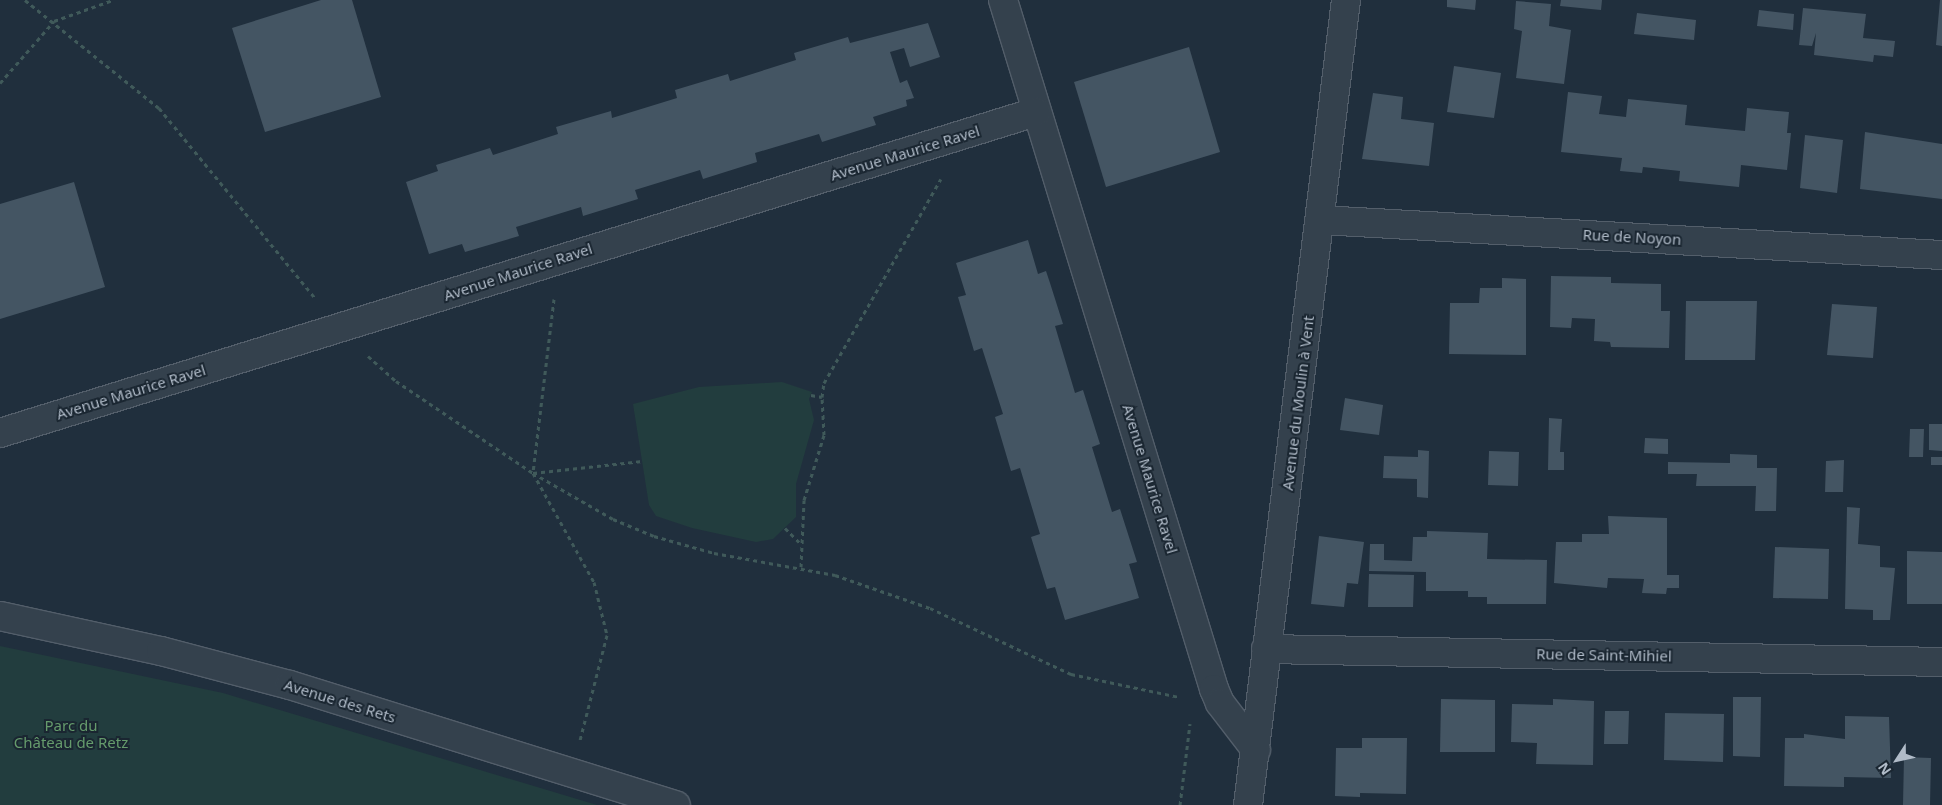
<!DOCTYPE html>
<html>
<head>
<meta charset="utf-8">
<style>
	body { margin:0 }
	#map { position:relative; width:1942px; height:805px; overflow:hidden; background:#202f3d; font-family:"Noto Sans",sans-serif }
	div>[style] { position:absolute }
	.green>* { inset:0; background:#223d3e }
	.building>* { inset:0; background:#445563 }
	.path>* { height:3px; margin-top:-1.5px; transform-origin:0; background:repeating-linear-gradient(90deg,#405a5a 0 4px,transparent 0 8px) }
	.roads { filter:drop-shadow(1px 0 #535e6a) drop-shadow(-1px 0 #535e6a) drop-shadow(0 1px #535e6a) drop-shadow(0 -1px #535e6a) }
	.minor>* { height:28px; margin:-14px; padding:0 14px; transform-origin:14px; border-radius:14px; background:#34414d }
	span { translate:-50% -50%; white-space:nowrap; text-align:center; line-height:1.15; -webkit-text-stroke:4px #1a2631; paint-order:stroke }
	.street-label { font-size:15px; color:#b0bbc8 }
	.park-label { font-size:15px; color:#659b6c }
	.north { position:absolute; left:1872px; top:735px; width:50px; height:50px; -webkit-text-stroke:4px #1a2631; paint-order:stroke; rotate:235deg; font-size:14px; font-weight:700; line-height:20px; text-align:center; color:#b0bbc8 }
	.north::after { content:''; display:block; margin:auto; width:18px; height:22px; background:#b0bbc8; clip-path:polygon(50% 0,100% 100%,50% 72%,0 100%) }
</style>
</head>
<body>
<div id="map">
	<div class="green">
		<i style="clip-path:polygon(782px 382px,812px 392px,809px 399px,814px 420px,796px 484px,796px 517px,773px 539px,756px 542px,692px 528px,656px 516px,649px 505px,633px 404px,699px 387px)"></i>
		<i style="clip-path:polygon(0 646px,223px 693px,597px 805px,0 805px)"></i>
	</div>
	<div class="building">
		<i style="clip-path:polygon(321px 0,352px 0,381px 97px,265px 132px,232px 28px)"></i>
		<i style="clip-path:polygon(1447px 0,1476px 0,1475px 10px,1447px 7px)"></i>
		<i style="clip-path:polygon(1561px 0,1602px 0,1601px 10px,1560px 6px)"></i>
		<i style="clip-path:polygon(1940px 0,1942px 0,1942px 46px,1936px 45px)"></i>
		<i style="clip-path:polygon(1516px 1px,1551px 4px,1549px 26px,1571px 30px,1564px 84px,1516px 78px,1522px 31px,1514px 29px)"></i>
		<i style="clip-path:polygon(1803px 8px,1866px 14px,1863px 38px,1895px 41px,1893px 57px,1874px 55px,1873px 62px,1814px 55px,1816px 33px,1812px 46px,1799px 45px)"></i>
		<i style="clip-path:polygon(1759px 10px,1794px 14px,1793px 30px,1757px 26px)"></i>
		<i style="clip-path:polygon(1637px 13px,1696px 20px,1694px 40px,1634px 34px)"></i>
		<i style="clip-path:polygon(928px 23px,940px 57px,910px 67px,904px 48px,890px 52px,900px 83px,907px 80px,914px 98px,906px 100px,907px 106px,873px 117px,876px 125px,822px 142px,819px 134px,755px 153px,757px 162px,703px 179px,700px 170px,635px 190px,638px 199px,583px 216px,581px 207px,516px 227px,519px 236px,465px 252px,462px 244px,429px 254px,406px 182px,438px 171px,436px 165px,490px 148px,493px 155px,558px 134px,556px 127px,611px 111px,612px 118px,677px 98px,675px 90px,728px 74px,730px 81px,796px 60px,794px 53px,848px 37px,850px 43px)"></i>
		<i style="clip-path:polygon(1189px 47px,1220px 152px,1106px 187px,1074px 82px)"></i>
		<i style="clip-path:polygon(1454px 66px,1501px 73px,1494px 118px,1447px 112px)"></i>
		<i style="clip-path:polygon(1568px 92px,1602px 96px,1599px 114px,1626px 117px,1628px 99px,1687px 105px,1685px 125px,1745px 131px,1747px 108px,1789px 112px,1787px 133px,1791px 133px,1787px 170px,1741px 165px,1739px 187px,1679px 181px,1680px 171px,1643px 167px,1642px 173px,1620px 171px,1622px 158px,1561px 152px)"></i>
		<i style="clip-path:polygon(1373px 93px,1403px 97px,1401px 119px,1434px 123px,1429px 166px,1362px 159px)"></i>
		<i style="clip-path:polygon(1865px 132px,1942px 144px,1942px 199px,1860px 189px)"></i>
		<i style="clip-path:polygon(1805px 135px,1843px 140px,1837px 193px,1800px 188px)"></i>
		<i style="clip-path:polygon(74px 182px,105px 287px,0 319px,0 204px)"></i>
		<i style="clip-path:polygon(1028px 240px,1038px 274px,1046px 271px,1050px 283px,1063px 324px,1055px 326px,1075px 393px,1083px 390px,1100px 444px,1092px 447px,1112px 512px,1120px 509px,1137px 562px,1129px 564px,1139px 598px,1065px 620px,1055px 587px,1047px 589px,1031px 537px,1040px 534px,1020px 468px,1011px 471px,995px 417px,1003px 414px,982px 348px,974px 351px,958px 297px,966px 295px,956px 263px)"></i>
		<i style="clip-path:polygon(1551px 276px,1611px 277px,1611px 283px,1661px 284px,1661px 311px,1670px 311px,1669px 348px,1611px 347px,1610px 342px,1594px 341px,1595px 319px,1572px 318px,1571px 328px,1550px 327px)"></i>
		<i style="clip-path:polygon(1502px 278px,1526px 279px,1526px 355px,1449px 354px,1450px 303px,1479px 303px,1480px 288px,1502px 288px)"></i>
		<i style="clip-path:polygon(1686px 301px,1757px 301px,1755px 360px,1685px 360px)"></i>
		<i style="clip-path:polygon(1832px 304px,1877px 307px,1873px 358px,1827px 355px)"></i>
		<i style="clip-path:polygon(1345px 398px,1383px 405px,1379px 435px,1340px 430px)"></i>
		<i style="clip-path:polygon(1549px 418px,1562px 419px,1560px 452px,1564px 452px,1564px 470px,1548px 470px)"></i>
		<i style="clip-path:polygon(1929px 424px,1942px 424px,1942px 451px,1929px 450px)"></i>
		<i style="clip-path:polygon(1910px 429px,1924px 429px,1923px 457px,1909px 457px)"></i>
		<i style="clip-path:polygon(1645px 438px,1668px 439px,1668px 454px,1644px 453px)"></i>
		<i style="clip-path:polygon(1418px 450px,1429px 451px,1428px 498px,1417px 497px,1417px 479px,1383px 478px,1384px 456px,1418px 457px)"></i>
		<i style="clip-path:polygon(1489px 451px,1519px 452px,1518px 486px,1488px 485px)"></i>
		<i style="clip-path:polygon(1730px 454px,1757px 455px,1757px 468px,1777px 468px,1776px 511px,1755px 511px,1756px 486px,1696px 486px,1697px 474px,1668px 474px,1668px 462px,1730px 463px)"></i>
		<i style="clip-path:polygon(1931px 457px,1942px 457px,1942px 465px,1931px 465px)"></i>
		<i style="clip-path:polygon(1844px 460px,1843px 492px,1825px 492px,1826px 461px)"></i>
		<i style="clip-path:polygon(1847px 507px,1860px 508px,1858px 544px,1880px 546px,1880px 567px,1895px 568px,1890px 620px,1873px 620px,1873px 610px,1845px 609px)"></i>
		<i style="clip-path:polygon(1608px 516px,1667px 518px,1667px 575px,1679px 575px,1679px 588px,1667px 588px,1666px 594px,1642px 593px,1644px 579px,1608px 578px,1607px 588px,1554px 583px,1556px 542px,1582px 542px,1582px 534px,1609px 534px)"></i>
		<i style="clip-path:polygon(1427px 531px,1488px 533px,1487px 559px,1547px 560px,1546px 604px,1487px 604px,1487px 597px,1468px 597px,1468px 591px,1426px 591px,1426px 572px,1369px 571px,1370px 544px,1384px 544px,1384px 560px,1412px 561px,1413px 537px,1427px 537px)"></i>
		<i style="clip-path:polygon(1319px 536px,1364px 542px,1358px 584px,1347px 583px,1344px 607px,1311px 604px)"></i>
		<i style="clip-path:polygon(1775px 547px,1829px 549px,1828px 599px,1773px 598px)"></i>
		<i style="clip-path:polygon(1907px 551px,1942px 552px,1942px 604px,1907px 604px)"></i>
		<i style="clip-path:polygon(1369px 574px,1414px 575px,1413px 607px,1368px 607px)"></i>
		<i style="clip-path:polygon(1733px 697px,1761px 697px,1760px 757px,1733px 756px)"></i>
		<i style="clip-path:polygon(1441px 699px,1495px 700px,1495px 752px,1440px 752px)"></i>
		<i style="clip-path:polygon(1553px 699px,1594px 701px,1593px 765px,1536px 764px,1537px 743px,1511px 742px,1512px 704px,1553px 705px)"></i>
		<i style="clip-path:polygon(1605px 711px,1629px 711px,1628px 744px,1604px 744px)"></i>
		<i style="clip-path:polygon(1665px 713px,1724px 714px,1723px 762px,1664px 760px)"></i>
		<i style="clip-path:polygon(1845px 716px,1889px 717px,1891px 778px,1844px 777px,1844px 787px,1784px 786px,1785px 738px,1804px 738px,1804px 734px,1845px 739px)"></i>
		<i style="clip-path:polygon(1362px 738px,1407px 738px,1406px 794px,1360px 793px,1360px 797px,1335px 796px,1336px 748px,1362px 748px)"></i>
		<i style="clip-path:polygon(1904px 757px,1931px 758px,1930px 805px,1903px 805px)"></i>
	</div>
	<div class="path">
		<i style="left:25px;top:0;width:172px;rotate:38.9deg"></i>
		<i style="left:159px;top:108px;width:246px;rotate:50.6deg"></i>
		<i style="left:0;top:83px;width:82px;rotate:-48.9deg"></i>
		<i style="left:54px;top:21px;width:63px;rotate:-19.6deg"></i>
		<i style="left:554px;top:299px;width:175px;rotate:96.9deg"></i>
		<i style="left:533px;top:473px;width:125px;rotate:60.8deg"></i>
		<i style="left:594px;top:582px;width:55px;rotate:76.2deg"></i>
		<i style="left:607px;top:635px;width:108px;rotate:104.4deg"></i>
		<i style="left:368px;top:356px;width:38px;rotate:42deg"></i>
		<i style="left:396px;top:381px;width:165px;rotate:33.9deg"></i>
		<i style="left:533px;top:473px;width:92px;rotate:29.9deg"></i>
		<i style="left:613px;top:519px;width:44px;rotate:22.5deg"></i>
		<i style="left:654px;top:536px;width:62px;rotate:15.8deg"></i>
		<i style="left:714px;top:553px;width:123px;rotate:10.3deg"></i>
		<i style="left:835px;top:575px;width:101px;rotate:19.2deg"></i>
		<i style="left:930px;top:608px;width:156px;rotate:25.1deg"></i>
		<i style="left:1071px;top:674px;width:110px;rotate:12deg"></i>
		<i style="left:811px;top:395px;width:11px;rotate:10deg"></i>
		<i style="left:533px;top:473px;width:110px;rotate:-6.3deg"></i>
		<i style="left:785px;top:528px;width:23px;rotate:45deg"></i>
		<i style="left:801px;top:567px;width:67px;rotate:-87.4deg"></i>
		<i style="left:804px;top:500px;width:68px;rotate:-72.9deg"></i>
		<i style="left:824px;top:435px;width:38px;rotate:-93deg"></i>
		<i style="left:822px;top:397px;width:14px;rotate:-82deg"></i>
		<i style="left:824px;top:383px;width:235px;rotate:-60.2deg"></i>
		<i style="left:1180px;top:805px;width:82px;rotate:-83deg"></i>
	</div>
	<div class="roads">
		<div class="minor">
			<i style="left:1003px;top:0;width:721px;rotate:72.97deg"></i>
			<i style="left:1214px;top:689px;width:15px;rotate:67deg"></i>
			<i style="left:1220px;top:703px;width:59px;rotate:52.5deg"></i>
			<i style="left:1321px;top:220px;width:622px;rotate:3.23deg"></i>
			<i style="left:0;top:433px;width:1085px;rotate:-17.22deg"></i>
			<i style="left:0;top:616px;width:165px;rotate:12.3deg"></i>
			<i style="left:161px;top:651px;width:133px;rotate:14.8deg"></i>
			<i style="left:290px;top:685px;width:404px;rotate:17.3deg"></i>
			<i style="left:1266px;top:649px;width:676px;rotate:1.1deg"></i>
			<i style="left:1248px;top:805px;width:811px;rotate:-83.06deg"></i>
		</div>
	</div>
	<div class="street-label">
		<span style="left:905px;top:153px;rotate:-17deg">Avenue Maurice Ravel</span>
		<span style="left:1632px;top:237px;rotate:3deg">Rue de Noyon</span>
		<span style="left:518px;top:272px;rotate:-18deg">Avenue Maurice Ravel</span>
		<span style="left:131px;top:392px;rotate:-17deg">Avenue Maurice Ravel</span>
		<span style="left:1298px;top:403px;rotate:-83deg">Avenue du Moulin à Vent</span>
		<span style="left:1150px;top:479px;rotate:73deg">Avenue Maurice Ravel</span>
		<span style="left:1604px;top:655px;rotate:1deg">Rue de Saint-Mihiel</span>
		<span style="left:340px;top:701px;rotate:17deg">Avenue des Rets</span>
	</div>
	<div class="park-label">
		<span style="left:71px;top:734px">Parc du<br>Château de Retz</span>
	</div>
	<div class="north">N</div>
</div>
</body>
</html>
